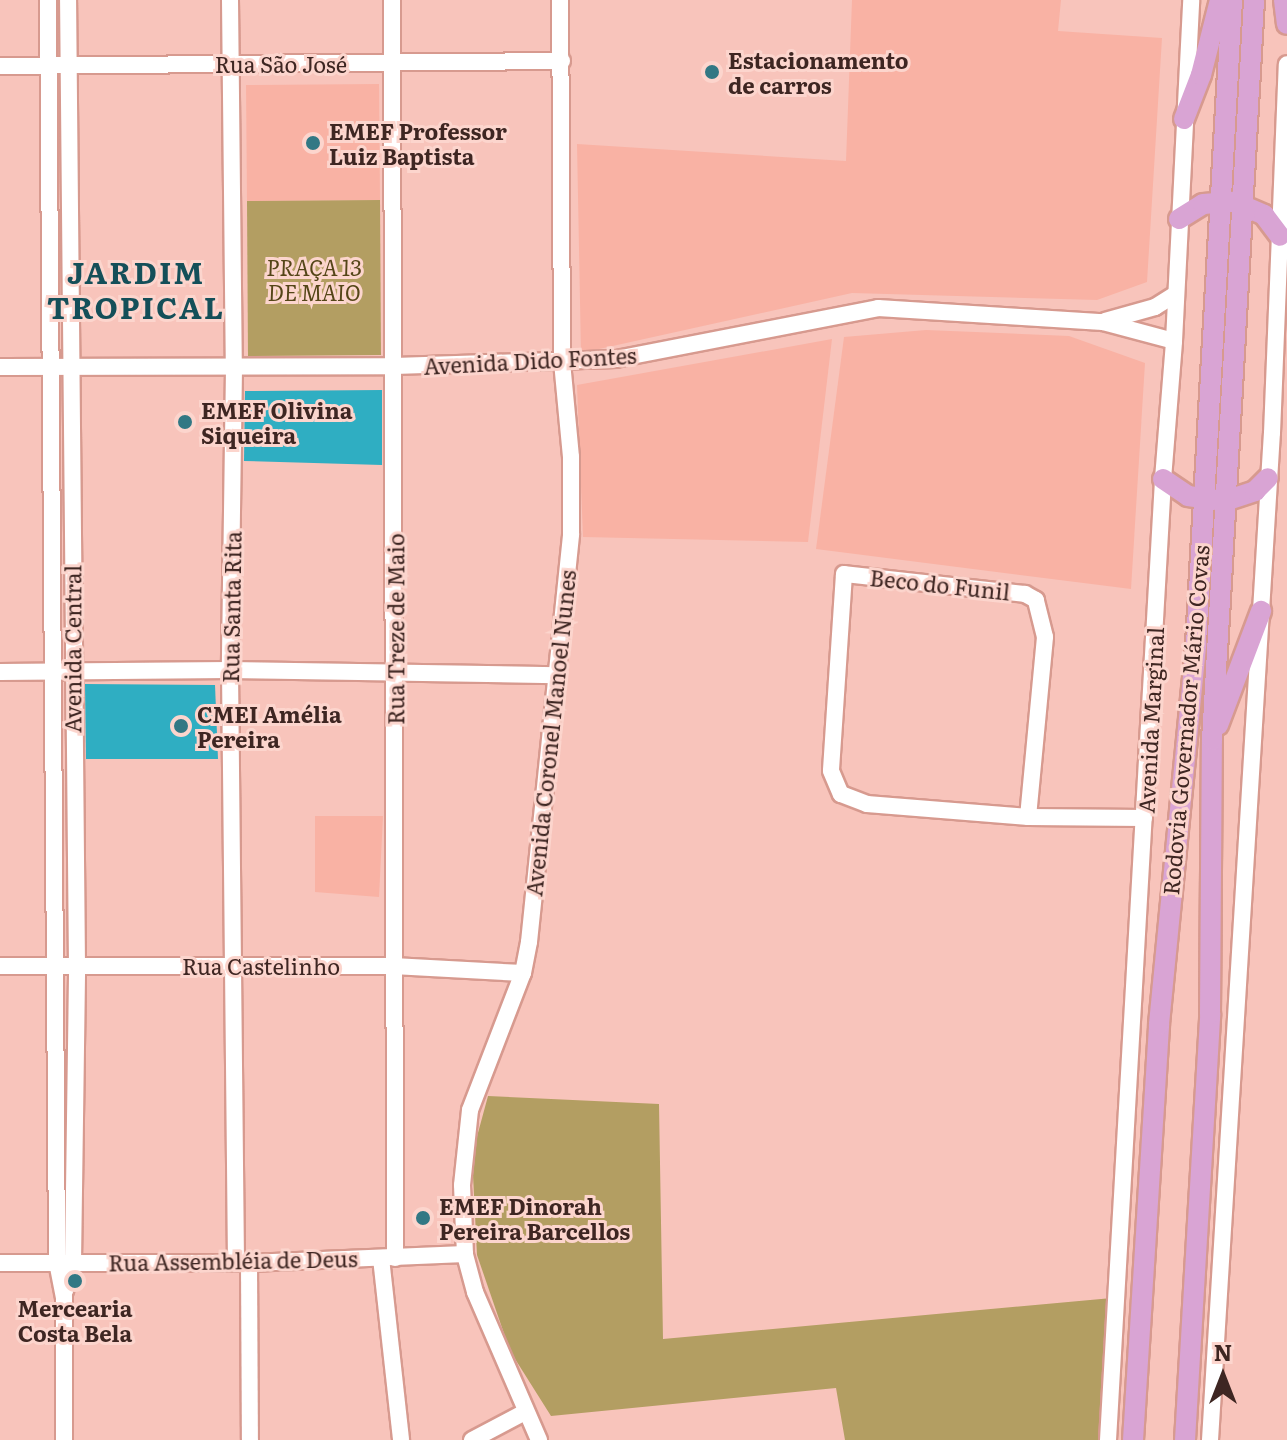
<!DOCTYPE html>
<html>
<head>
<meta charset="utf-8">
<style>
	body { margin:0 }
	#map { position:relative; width:1287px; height:1440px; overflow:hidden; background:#f8c4bb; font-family:Literata,serif }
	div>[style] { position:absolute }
	.built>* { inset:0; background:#f9b2a4 }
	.green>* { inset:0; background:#b39e62 }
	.building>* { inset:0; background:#2faec2 }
	.roads { filter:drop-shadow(2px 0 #d79a8f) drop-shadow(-2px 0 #d79a8f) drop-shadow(0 2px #d79a8f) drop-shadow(0 -2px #d79a8f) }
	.minor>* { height:16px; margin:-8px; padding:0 8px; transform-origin:8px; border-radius:8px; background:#fff }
	.major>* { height:20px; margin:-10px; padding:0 10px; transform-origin:10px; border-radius:10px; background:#d9a4d4 }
	.dots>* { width:22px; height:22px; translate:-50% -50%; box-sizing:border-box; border:4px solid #fcd5cd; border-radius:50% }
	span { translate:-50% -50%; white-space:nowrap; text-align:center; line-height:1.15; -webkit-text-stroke:6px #fcd5cd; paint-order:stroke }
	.poi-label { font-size:22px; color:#3e2622; font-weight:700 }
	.left { translate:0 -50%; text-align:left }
	.street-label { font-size:22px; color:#3e2622 }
	.park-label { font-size:22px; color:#544517; font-style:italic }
	.district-label { font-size:30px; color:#144f59; font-weight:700; letter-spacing:2px }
	.north { position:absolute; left:1183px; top:1336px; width:80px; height:80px; -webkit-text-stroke:6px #fcd5cd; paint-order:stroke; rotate:0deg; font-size:22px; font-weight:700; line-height:32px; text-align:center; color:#3e2622 }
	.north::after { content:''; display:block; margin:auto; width:28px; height:36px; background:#3e2622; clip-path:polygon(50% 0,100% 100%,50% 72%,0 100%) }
</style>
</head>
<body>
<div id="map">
	<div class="built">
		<i style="clip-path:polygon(852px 0,1061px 0,1058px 31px,1162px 38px,1147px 282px,1097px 300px,852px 293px,581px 353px,577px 144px,846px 161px)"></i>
		<i style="clip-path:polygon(379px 84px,380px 200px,247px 201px,246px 85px)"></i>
		<i style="clip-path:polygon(926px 330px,1069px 336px,1145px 363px,1131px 589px,816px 549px,844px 337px)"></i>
		<i style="clip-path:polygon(832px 339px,808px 542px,583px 537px,577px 385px)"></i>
		<i style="clip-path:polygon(315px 816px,383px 816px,379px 897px,315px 892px)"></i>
	</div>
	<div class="green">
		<i style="clip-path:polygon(380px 200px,381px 355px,248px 356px,247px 201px)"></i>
		<i style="clip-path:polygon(488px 1096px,659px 1104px,663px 1339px,1112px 1298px,1103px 1440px,845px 1440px,836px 1388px,551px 1416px,510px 1351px,477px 1255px,472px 1155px)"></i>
	</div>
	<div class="building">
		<i style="clip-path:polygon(382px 390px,382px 465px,244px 461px,245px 391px)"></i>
		<i style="clip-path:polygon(85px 684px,215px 685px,218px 759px,86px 759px)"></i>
	</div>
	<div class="roads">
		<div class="minor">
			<i style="left:48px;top:0;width:1262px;rotate:89.59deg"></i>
			<i style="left:57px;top:1262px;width:36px;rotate:79deg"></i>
			<i style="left:64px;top:1297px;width:143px;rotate:90deg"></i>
			<i style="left:230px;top:0;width:368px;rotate:89.4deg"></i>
			<i style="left:234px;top:368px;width:302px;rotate:90.8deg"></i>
			<i style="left:230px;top:670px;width:593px;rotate:89.42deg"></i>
			<i style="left:392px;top:0;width:1258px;rotate:89.86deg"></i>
			<i style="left:0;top:66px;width:562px;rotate:-0.51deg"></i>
			<i style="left:1105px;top:321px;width:52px;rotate:-15.6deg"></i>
			<i style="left:1155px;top:307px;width:22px;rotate:-32deg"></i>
			<i style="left:0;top:367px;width:394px;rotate:-0.1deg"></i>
			<i style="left:394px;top:366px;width:222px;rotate:-1.8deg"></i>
			<i style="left:616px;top:359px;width:267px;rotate:-11deg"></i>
			<i style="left:878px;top:308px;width:225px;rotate:3.6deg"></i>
			<i style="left:1103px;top:322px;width:73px;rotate:15deg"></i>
			<i style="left:0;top:672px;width:230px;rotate:-0.5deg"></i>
			<i style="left:230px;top:670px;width:327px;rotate:0.9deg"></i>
			<i style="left:1028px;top:817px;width:181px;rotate:-84.6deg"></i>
			<i style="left:1045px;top:637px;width:38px;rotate:-104deg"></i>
			<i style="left:1036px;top:600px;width:13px;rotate:-151deg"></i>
			<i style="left:1025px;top:594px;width:182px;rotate:-173.7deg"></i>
			<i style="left:844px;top:574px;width:197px;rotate:93.8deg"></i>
			<i style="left:831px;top:771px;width:25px;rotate:67deg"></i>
			<i style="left:841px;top:794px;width:28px;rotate:21deg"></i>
			<i style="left:867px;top:804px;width:162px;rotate:4.6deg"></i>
			<i style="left:1028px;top:817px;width:116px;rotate:0.5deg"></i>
			<i style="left:0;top:966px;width:393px"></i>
			<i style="left:393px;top:966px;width:130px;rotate:3.1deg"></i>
			<i style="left:381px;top:1258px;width:183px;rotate:83.7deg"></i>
			<i style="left:0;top:1263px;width:249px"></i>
			<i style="left:249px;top:1263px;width:216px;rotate:-2.4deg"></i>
			<i style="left:249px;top:1263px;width:177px;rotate:89.7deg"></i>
			<i style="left:65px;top:1291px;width:30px;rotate:-75deg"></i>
			<i style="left:73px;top:1262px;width:296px;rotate:-89.2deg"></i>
			<i style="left:77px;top:966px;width:966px;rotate:-90.53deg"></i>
			<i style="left:472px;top:1440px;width:60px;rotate:-27.8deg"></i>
			<i style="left:539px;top:1440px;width:161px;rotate:-113.4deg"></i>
			<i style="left:475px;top:1292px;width:39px;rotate:-105deg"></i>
			<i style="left:465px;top:1254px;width:69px;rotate:-92.5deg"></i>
			<i style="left:462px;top:1185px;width:75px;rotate:-83.9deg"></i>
			<i style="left:470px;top:1110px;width:147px;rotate:-68.9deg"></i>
			<i style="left:523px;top:973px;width:32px;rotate:-79deg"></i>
			<i style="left:529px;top:942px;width:410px;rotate:-84.1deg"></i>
			<i style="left:571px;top:534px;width:77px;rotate:-90deg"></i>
			<i style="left:571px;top:457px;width:96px;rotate:-95.4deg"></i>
			<i style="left:562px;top:361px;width:361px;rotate:-90.3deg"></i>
			<i style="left:1108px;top:1440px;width:963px;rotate:-86.72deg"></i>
			<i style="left:1163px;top:479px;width:138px;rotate:-85.4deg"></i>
			<i style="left:1174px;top:341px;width:341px;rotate:-87.1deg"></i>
			<i style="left:1210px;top:1440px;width:1009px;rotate:-86.48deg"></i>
			<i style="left:1272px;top:433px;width:369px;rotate:-87.7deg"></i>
		</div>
		<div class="major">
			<i style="left:1284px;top:0;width:24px;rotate:83deg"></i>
			<i style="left:1184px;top:119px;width:47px;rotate:-68.9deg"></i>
			<i style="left:1201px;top:75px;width:77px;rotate:-75.8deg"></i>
			<i style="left:1179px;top:219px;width:28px;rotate:-32deg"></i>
			<i style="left:1203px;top:204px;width:31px;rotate:-4deg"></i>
			<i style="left:1234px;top:202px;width:33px;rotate:23deg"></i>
			<i style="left:1264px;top:215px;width:26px;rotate:53deg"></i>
			<i style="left:1163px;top:479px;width:30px;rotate:34deg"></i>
			<i style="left:1188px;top:496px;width:37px;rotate:8deg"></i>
			<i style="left:1225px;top:501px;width:32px;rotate:-18deg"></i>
			<i style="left:1255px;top:491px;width:18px;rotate:-45deg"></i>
			<i style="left:1218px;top:725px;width:122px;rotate:-69.3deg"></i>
			<i style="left:1133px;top:1440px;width:417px;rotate:-86.4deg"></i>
			<i style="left:1159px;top:1024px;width:382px;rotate:-84.4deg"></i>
			<i style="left:1196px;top:644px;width:645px;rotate:-86.8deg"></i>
			<i style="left:1185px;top:1440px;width:427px;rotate:-86.6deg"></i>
			<i style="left:1210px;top:1014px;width:274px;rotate:-89.6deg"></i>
			<i style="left:1212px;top:740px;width:741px;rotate:-86.75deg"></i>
		</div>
	</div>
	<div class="dots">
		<i style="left:712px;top:72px;background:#327884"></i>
		<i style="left:313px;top:143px;background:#327884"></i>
		<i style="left:185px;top:422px;background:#327884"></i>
		<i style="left:181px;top:726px;background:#327884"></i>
		<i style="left:423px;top:1218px;background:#327884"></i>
		<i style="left:75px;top:1281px;background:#327884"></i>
	</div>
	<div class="poi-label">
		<span class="left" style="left:728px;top:72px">Estacionamento<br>de carros</span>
		<span class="left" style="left:329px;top:143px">EMEF Professor<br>Luiz Baptista</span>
		<span class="left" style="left:201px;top:422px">EMEF Olivina<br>Siqueira</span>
		<span class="left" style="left:197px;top:726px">CMEI Amélia<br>Pereira</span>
		<span class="left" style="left:439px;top:1218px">EMEF Dinorah<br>Pereira Barcellos</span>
		<span style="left:75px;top:1320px">Mercearia<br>Costa Bela</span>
	</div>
	<div class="street-label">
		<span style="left:281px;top:64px">Rua São José</span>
		<span style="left:530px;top:360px;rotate:-3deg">Avenida Dido Fontes</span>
		<span style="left:940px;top:584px;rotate:6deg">Beco do Funil</span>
		<span style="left:231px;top:607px;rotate:-89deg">Rua Santa Rita</span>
		<span style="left:395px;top:629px;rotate:-90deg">Rua Treze de Maio</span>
		<span style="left:72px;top:649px;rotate:-90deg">Avenida Central</span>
		<span style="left:1150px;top:720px;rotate:-87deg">Avenida Marginal</span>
		<span style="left:1185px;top:720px;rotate:-85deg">Rodovia Governador Mário Covas</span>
		<span style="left:550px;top:733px;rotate:-84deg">Avenida Coronel Manoel Nunes</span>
		<span style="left:261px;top:966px">Rua Castelinho</span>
		<span style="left:233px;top:1260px;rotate:-1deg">Rua Assembléia de Deus</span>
	</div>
	<div class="park-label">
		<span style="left:314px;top:279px">PRAÇA 13<br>DE MAIO</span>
	</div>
	<div class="district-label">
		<span style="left:136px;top:288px">JARDIM<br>TROPICAL</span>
	</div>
	<div class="north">N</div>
</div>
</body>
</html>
